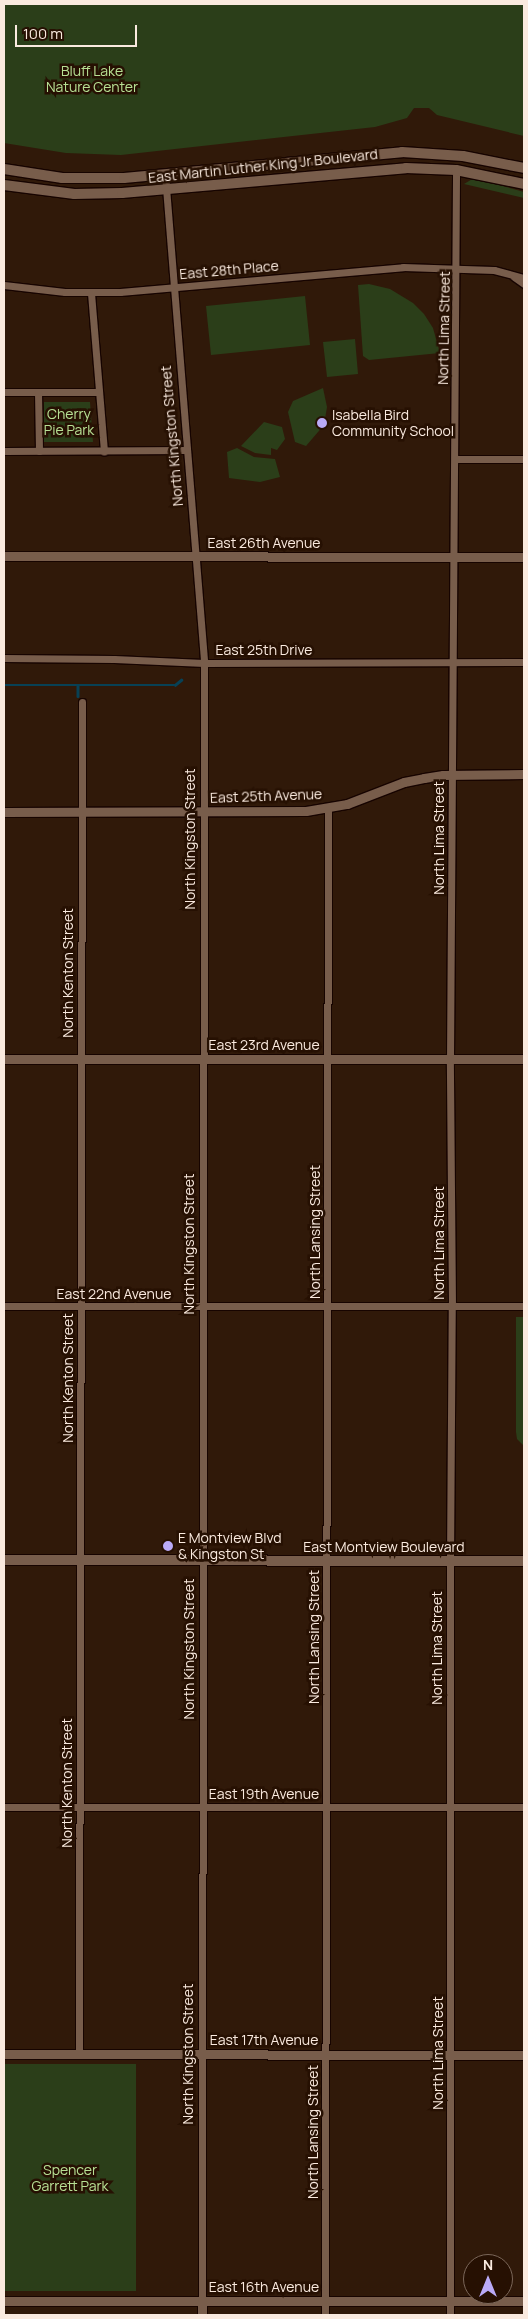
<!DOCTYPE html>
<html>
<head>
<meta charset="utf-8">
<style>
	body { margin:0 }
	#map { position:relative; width:528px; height:2319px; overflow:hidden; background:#301909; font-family:Manrope,sans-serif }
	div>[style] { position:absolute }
	.green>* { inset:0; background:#2b3e19 }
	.stream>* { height:2.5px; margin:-1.25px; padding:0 1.25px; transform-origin:1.25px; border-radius:1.25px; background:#084155 }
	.roads { filter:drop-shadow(1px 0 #170400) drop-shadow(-1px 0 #170400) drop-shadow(0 1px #170400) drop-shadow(0 -1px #170400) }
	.minor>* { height:7px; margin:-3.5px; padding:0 3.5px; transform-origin:3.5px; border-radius:3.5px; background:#785d4b }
	.tertiary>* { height:9px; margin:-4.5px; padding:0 4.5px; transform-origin:4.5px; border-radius:4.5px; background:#785d4b }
	.secondary>* { height:10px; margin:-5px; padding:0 5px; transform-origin:5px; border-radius:5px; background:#785d4b }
	.dots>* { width:14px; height:14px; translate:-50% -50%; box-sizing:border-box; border:2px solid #261002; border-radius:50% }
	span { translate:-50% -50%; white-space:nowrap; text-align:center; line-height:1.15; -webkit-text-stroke:5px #261002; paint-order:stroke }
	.park-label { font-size:14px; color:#b7e094 }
	.street-label { font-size:14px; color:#faeadf }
	.poi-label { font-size:14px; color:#faeadf }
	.left { translate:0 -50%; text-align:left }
	.frame { position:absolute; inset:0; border:5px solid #faeadf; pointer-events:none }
	.north { position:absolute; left:463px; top:2254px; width:50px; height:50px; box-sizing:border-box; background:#261002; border:1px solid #7b675a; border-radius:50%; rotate:0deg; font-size:14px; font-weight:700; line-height:20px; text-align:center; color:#faeadf }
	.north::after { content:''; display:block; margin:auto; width:18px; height:22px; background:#baaaf7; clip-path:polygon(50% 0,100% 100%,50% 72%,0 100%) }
	.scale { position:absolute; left:15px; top:25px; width:122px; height:22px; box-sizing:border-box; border:2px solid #faeadf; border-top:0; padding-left:6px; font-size:15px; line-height:18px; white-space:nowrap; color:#faeadf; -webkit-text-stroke:4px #261002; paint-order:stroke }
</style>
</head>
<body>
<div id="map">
	<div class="green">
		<i style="clip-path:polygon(4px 4px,524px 4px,524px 136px,437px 115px,429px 108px,414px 108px,407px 118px,375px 127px,121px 155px,66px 153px,4px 143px)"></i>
		<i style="clip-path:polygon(474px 178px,524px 192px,524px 198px,464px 184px)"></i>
		<i style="clip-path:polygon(369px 284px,390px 289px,413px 303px,424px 314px,433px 328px,440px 353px,369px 360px,363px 356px,358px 285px)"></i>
		<i style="clip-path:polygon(305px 296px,310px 345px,211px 355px,206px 306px)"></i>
		<i style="clip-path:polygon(355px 339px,358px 374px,327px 377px,323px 342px)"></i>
		<i style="clip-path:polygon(323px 388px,327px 407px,324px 425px,306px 446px,295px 442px,288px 412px,293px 401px)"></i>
		<i style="clip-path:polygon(44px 402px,90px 402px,93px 442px,44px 442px)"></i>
		<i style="clip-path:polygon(264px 422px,282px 427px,285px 439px,277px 450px,271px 448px,271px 455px,255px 453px,241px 446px)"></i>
		<i style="clip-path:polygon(237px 448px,254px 457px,275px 459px,280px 477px,260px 482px,229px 478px,227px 452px)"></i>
		<i style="clip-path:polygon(516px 1317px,524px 1317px,524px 1446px,517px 1439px,516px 1432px)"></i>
		<i style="clip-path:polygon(4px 2064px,136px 2064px,136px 2291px,4px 2291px)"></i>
	</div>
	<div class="stream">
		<i style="left:4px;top:685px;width:171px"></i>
		<i style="left:175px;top:685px;width:8px;rotate:-40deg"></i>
		<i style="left:78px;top:685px;width:11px;rotate:90deg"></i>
	</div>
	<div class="roads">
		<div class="minor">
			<i style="left:165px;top:175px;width:490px;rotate:85.4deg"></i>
			<i style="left:204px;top:663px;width:1638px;rotate:90.07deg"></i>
			<i style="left:514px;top:277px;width:12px;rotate:35deg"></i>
			<i style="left:4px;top:285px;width:61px;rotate:6.5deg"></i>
			<i style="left:65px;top:292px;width:55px"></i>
			<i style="left:120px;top:292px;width:284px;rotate:-5deg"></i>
			<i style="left:403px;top:267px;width:91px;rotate:1.9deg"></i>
			<i style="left:494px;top:270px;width:31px;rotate:15deg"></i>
			<i style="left:91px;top:293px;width:159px;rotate:85.3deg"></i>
			<i style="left:4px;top:392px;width:95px"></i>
			<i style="left:38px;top:392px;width:59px;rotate:89deg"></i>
			<i style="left:4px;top:451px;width:183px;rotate:-0.3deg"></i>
			<i style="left:455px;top:459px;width:69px"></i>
			<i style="left:4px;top:658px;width:110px;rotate:0.5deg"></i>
			<i style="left:114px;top:659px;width:90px;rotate:2.5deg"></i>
			<i style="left:204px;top:663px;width:320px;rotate:-0.2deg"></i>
			<i style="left:4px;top:1306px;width:520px"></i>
			<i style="left:4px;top:1807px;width:520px"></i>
			<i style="left:79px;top:2054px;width:1352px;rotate:-89.87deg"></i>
			<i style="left:325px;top:2315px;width:1507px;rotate:-89.89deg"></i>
			<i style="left:450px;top:2315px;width:754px;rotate:-90deg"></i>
			<i style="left:450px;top:1561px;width:255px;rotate:-89.6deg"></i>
			<i style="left:452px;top:1306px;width:247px;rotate:-90.5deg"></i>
			<i style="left:450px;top:1059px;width:889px;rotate:-89.61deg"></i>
		</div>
		<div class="tertiary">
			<i style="left:4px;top:556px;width:520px;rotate:0.11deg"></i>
			<i style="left:4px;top:812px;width:302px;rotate:-0.2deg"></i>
			<i style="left:306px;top:811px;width:42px;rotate:-9.7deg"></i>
			<i style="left:347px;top:804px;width:61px;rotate:-21.1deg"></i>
			<i style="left:404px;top:782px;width:20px;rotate:-11deg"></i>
			<i style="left:424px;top:778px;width:19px;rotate:-9deg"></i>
			<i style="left:443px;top:775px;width:81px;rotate:-0.7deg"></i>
			<i style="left:4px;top:1059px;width:520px"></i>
			<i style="left:4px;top:2054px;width:520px;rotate:0.11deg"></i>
			<i style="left:4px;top:2301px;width:520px"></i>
			<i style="left:202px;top:2315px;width:14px;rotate:-90deg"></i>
		</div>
		<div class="secondary">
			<i style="left:4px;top:169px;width:59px;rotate:8.8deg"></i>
			<i style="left:62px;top:178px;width:62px"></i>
			<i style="left:124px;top:178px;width:279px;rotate:-5.3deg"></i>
			<i style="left:402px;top:152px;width:61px;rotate:3.8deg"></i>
			<i style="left:463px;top:156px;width:62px;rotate:11.1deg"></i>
			<i style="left:4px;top:185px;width:71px;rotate:7.3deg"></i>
			<i style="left:74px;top:194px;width:48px;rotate:-1.2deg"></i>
			<i style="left:122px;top:193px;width:285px;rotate:-5deg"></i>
			<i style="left:406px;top:168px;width:50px;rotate:2.3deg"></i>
			<i style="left:456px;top:170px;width:69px;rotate:11.6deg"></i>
			<i style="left:4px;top:1560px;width:520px;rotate:0.11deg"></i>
		</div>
	</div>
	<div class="dots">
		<i style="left:322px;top:423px;background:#baaaf7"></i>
		<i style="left:168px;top:1546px;background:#baaaf7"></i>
	</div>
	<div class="park-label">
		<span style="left:92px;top:79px">Bluff Lake<br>Nature Center</span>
		<span style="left:69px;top:422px">Cherry<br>Pie Park</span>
		<span style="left:70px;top:2178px">Spencer<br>Garrett Park</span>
	</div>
	<div class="street-label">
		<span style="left:263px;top:166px;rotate:-6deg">East Martin Luther King Jr Boulevard</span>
		<span style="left:229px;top:270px;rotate:-5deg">East 28th Place</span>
		<span style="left:444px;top:328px;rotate:-89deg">North Lima Street</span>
		<span style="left:172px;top:436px;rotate:-95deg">North Kingston Street</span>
		<span style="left:264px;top:543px">East 26th Avenue</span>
		<span style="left:264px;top:650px">East 25th Drive</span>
		<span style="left:266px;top:796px;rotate:-2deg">East 25th Avenue</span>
		<span style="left:439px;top:838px;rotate:-90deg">North Lima Street</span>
		<span style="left:190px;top:839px;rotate:-90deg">North Kingston Street</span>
		<span style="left:68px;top:973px;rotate:-90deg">North Kenton Street</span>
		<span style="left:264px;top:1045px">East 23rd Avenue</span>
		<span style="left:315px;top:1232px;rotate:-90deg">North Lansing Street</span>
		<span style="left:439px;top:1243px;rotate:-90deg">North Lima Street</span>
		<span style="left:189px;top:1244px;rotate:-90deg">North Kingston Street</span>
		<span style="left:114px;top:1294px">East 22nd Avenue</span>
		<span style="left:68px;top:1378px;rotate:-90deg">North Kenton Street</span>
		<span style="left:384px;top:1547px">East Montview Boulevard</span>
		<span style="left:314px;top:1637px;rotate:-90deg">North Lansing Street</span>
		<span style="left:437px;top:1648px;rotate:-90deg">North Lima Street</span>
		<span style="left:189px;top:1649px;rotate:-90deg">North Kingston Street</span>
		<span style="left:67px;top:1783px;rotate:-90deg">North Kenton Street</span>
		<span style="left:264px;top:1794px">East 19th Avenue</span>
		<span style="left:264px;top:2040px">East 17th Avenue</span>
		<span style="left:438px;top:2053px;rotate:-90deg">North Lima Street</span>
		<span style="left:188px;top:2054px;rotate:-90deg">North Kingston Street</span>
		<span style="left:313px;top:2132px;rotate:-90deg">North Lansing Street</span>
		<span style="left:264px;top:2287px">East 16th Avenue</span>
	</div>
	<div class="poi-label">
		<span class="left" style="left:332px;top:423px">Isabella Bird<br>Community School</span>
		<span class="left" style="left:178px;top:1546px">E Montview Blvd<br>&amp; Kingston St</span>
	</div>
	<div class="frame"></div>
	<div class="north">N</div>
	<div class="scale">100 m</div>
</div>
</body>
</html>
